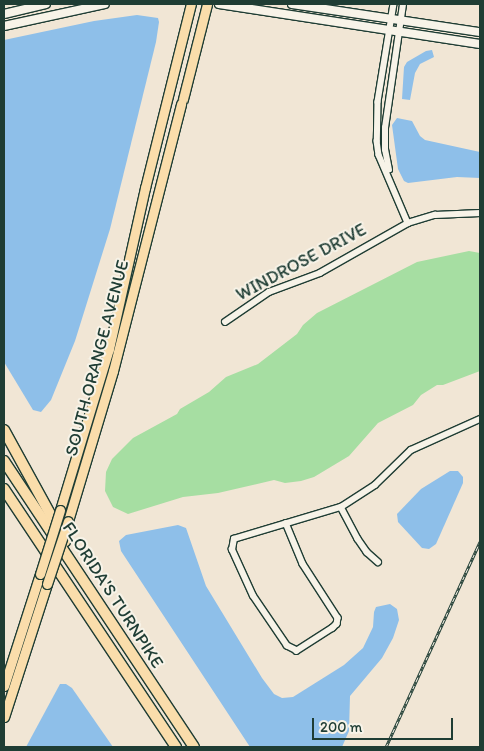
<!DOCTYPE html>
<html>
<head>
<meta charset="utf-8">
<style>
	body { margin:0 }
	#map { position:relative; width:484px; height:751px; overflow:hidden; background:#f1e6d5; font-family:Itim,sans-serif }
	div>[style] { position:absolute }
	.green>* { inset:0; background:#a6dea2 }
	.water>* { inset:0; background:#8ebfe9 }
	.roads { filter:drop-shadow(1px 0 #1f3d34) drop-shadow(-1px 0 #1f3d34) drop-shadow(0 1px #1f3d34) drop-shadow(0 -1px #1f3d34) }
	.minor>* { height:5.5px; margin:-2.75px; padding:0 2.75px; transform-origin:2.75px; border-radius:2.75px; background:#f7f3e8 }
	.secondary>* { height:8px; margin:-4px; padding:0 4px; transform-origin:4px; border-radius:4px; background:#f7f3e8 }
	.primary>* { height:9px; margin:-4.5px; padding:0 4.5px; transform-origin:4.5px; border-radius:4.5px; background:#faddab }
	.motorway>* { height:10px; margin:-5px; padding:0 5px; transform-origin:5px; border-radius:5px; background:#faddab }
	.rail>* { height:3px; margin-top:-1.5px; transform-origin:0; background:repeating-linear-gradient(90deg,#f7f3e8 0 4px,#1f3d34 0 8px); box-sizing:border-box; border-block:1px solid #1f3d34 }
	.bridges { filter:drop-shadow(1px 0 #1f3d34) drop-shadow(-1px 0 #1f3d34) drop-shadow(0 1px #1f3d34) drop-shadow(0 -1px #1f3d34) }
	.primary-bridge>* { height:9px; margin:-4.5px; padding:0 4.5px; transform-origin:4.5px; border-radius:4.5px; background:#faddab }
	span { translate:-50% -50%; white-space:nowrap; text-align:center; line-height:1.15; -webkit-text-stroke:4px #f7f3e8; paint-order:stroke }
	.street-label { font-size:18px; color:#1f3d34 }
	.frame { position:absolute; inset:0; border:5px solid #1f3d34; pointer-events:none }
	.scale { position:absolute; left:312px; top:718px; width:141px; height:22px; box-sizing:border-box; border:2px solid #1f3d34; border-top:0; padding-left:6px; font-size:15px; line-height:18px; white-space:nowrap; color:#1f3d34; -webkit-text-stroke:4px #f7f3e8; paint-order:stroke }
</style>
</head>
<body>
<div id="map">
	<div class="green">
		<i style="clip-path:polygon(469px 251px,480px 253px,480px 371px,443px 385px,437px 385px,421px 395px,413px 405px,378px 423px,349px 456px,314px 477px,301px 481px,285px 483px,274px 480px,218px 493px,183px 497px,128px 514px,113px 507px,105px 491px,106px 472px,112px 459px,133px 438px,177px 414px,180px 409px,209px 392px,226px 377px,258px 364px,297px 334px,303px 325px,317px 313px,417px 262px)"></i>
	</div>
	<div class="water">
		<i style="clip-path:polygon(137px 15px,158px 18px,159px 22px,156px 42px,110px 229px,75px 341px,51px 400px,41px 412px,33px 410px,4px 362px,4px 40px,94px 21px)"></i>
		<i style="clip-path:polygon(432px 50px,434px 57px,420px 64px,415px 73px,410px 100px,402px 99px,404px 67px,407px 62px,426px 51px)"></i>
		<i style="clip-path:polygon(397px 118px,412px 121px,420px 136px,425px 140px,480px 152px,480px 178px,457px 177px,408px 183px,404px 181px,398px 169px,392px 125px)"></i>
		<i style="clip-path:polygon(450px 471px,458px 471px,463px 477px,463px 483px,436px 544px,429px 549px,422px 548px,398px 522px,397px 514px,421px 489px)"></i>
		<i style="clip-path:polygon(178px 525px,186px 528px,206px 586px,262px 678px,274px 694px,282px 698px,293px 697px,344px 665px,363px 648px,373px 627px,374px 612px,376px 607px,390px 604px,397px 609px,399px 620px,393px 638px,382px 658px,350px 696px,349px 731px,342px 747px,250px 747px,121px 551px,119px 541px,126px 535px)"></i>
		<i style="clip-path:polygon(60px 684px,66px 684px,72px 688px,113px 747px,26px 747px)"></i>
	</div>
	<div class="roads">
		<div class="minor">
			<i style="left:394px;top:4px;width:99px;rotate:99.3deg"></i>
			<i style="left:378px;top:102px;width:39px;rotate:91deg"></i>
			<i style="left:377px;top:141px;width:14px;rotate:82deg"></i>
			<i style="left:379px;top:155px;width:74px;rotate:66.9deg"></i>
			<i style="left:389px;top:170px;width:20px;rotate:-101deg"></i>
			<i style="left:385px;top:150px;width:22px;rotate:-90deg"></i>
			<i style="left:385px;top:128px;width:125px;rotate:-81.7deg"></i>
			<i style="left:225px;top:322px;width:53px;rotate:-34.3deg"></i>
			<i style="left:269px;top:292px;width:54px;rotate:-20.4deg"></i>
			<i style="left:320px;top:273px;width:101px;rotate:-29.6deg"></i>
			<i style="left:408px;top:223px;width:28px;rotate:-17deg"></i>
			<i style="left:435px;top:215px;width:45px;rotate:-2.5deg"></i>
			<i style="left:341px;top:507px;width:36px;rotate:62deg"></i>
			<i style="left:358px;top:539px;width:16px;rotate:55deg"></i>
			<i style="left:367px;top:552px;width:15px;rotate:42deg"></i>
			<i style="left:286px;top:523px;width:44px;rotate:67.5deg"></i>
			<i style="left:303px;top:564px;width:64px;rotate:57.1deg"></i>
			<i style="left:338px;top:618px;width:6px;rotate:99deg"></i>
			<i style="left:337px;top:624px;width:6px;rotate:135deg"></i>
			<i style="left:333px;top:628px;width:43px;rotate:147.4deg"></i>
			<i style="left:297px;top:651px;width:11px;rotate:-153deg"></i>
			<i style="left:287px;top:646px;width:60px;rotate:-124.2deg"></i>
			<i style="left:253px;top:596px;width:51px;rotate:-114.5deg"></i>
			<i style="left:232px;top:550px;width:11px;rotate:-80deg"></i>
			<i style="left:234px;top:539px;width:112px;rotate:-16.7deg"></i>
			<i style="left:341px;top:507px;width:40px;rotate:-32.9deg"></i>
			<i style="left:375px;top:485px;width:50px;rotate:-44.2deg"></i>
			<i style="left:411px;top:450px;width:76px;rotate:-24.2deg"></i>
		</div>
		<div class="secondary">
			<i style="left:219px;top:4px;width:264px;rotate:8.7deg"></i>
			<i style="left:292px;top:4px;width:190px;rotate:8.5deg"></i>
			<i style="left:4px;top:14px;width:43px;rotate:-13.4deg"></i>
			<i style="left:4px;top:26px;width:103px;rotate:-12.3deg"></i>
		</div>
		<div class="primary">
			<i style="left:183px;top:99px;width:98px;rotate:-75.8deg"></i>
			<i style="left:60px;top:510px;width:168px;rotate:-73.1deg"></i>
			<i style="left:109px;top:349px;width:165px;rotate:-77.4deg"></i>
			<i style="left:145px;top:188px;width:190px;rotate:-76deg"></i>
			<i style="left:68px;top:521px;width:157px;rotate:-73.3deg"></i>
			<i style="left:113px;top:371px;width:276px;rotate:-75.7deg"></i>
			<i style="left:4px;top:686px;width:118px;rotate:-72.2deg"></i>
			<i style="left:4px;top:717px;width:140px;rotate:-72.1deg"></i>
		</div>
		<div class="motorway">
			<i style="left:4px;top:430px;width:127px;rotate:61.2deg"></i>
			<i style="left:4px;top:461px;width:343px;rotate:56.4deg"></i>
			<i style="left:4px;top:489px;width:310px;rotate:56.3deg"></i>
		</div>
	</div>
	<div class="rail">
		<i style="left:386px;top:747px;width:226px;rotate:-65.4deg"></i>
	</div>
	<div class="bridges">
		<div class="primary-bridge">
			<i style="left:40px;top:574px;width:67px;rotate:-72.6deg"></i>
			<i style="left:47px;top:584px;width:66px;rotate:-71.6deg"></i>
		</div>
	</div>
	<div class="street-label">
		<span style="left:301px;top:262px;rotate:-28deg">WINDROSE DRIVE</span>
		<span style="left:97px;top:358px;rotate:-75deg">SOUTH ORANGE AVENUE</span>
		<span style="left:113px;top:595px;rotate:57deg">FLORIDA'S TURNPIKE</span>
	</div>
	<div class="frame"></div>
	<div class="scale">200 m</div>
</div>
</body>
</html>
